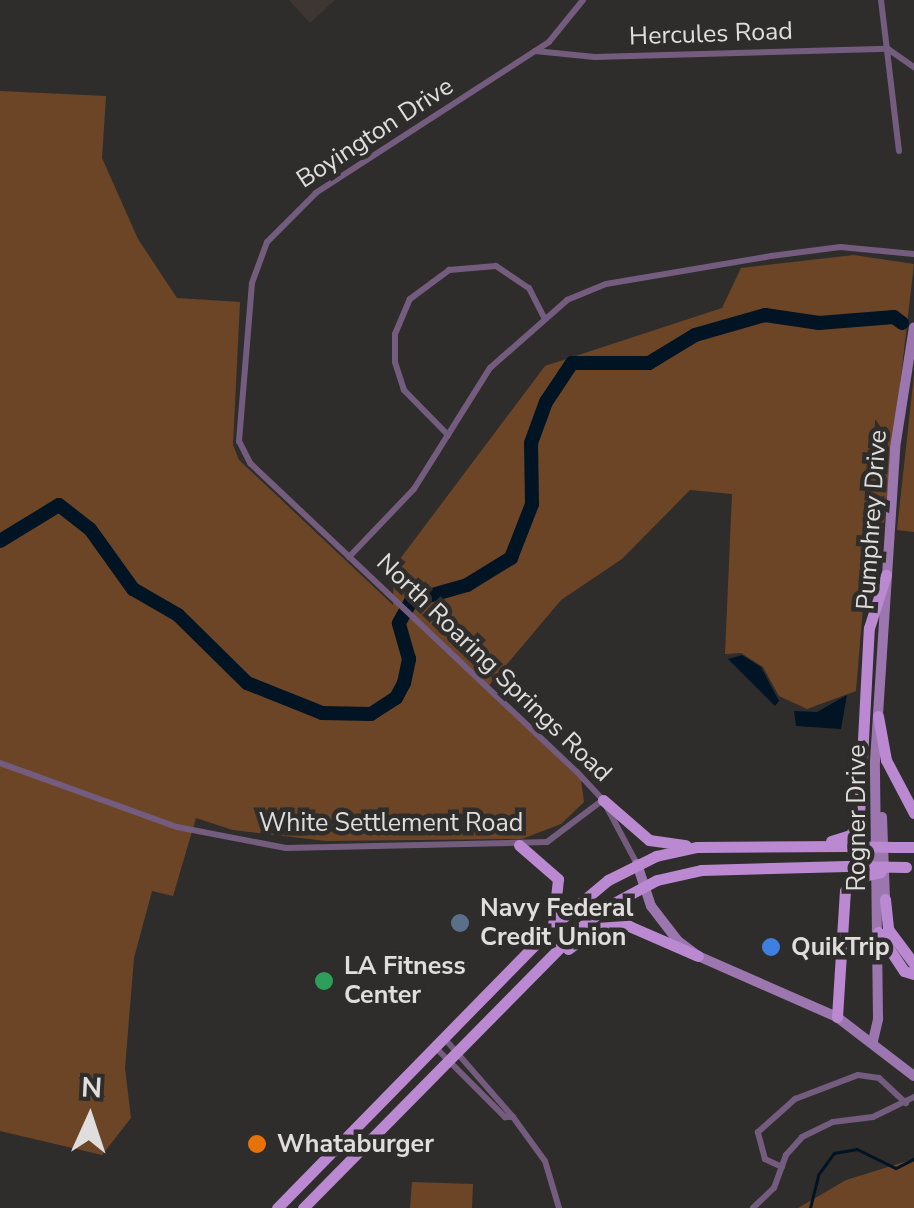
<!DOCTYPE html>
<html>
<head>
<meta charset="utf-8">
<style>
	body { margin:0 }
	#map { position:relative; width:914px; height:1208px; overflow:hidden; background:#2f2d2b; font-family:"Nunito Sans",sans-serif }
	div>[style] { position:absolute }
	.built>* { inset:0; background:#3e3632 }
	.green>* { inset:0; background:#6c4527 }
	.water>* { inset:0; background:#001424 }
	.stream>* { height:2.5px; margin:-1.25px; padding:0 1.25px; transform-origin:1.25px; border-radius:1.25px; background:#001424 }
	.river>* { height:14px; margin:-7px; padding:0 7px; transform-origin:7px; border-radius:7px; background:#001424 }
	.street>* { height:6px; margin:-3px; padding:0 3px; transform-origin:3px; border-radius:3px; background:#745c7f }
	.secondary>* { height:10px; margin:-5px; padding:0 5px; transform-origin:5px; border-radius:5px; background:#9c76ae }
	.primary>* { height:11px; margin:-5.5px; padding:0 5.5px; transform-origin:5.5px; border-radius:5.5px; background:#bb89d1 }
	.primary-bridge>* { height:11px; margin:-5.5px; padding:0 5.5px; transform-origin:5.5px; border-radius:5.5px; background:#bb89d1 }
	.dots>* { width:28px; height:28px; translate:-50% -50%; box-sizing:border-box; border:5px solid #2f2d2b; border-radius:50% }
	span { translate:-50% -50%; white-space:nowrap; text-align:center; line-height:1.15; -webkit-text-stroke:9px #2f2d2b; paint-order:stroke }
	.street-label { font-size:25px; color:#e0dedd }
	.poi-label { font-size:25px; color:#e0dedd; font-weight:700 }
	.left { translate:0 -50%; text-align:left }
	.north { position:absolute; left:40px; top:1068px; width:100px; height:100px; -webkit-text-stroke:8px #2f2d2b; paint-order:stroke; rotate:3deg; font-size:28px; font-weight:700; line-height:40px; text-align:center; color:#e0dedd }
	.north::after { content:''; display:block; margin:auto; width:35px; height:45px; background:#e0dedd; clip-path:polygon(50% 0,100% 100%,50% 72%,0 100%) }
</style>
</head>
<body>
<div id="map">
	<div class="built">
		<i style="clip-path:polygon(289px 0,335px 0,310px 23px)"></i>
	</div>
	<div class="green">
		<i style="clip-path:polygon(0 91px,106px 96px,102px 158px,138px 239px,177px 298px,240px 302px,233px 445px,239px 460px,393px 605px,394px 567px,545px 366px,722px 308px,741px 268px,854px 255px,914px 264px,878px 574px,863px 607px,856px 691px,807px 709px,779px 696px,763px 667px,741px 653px,725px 654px,732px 494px,690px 490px,622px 559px,561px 600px,486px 689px,581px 780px,584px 802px,561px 824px,522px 839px,326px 841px,233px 830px,196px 818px,173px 896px,152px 891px,134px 958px,125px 1068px,131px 1118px,102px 1155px,0 1131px)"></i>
		<i style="clip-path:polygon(914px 374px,914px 532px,897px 530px)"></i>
		<i style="clip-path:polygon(914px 1159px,914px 1208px,798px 1208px,846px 1180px)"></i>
		<i style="clip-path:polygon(412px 1182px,473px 1184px,472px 1208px,410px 1208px)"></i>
	</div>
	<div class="water">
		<i style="clip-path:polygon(742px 655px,761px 667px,779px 701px,775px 706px,728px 659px)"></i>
		<i style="clip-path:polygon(847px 695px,841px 729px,796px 726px,794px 711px,817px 712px)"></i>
	</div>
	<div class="stream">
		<i style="left:810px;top:1208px;width:34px;rotate:-76deg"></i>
		<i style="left:818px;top:1175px;width:27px;rotate:-54deg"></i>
		<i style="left:834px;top:1153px;width:23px;rotate:-10deg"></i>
		<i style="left:857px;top:1149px;width:43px;rotate:26deg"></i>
		<i style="left:896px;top:1168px;width:20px;rotate:-27deg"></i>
	</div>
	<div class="river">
		<i style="left:0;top:541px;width:69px;rotate:-31.4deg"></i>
		<i style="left:59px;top:505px;width:39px;rotate:38deg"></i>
		<i style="left:90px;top:529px;width:74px;rotate:54.4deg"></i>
		<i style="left:133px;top:589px;width:52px;rotate:30deg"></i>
		<i style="left:178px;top:615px;width:97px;rotate:44.6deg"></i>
		<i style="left:247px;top:683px;width:81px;rotate:21.8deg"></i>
		<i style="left:322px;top:713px;width:49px;rotate:1.2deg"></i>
		<i style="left:371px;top:714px;width:30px;rotate:-33deg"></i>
		<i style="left:396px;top:698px;width:17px;rotate:-62deg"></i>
		<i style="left:404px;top:683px;width:25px;rotate:-78deg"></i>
		<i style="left:409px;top:659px;width:37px;rotate:-106deg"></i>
		<i style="left:399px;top:623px;width:25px;rotate:-61deg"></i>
		<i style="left:411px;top:601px;width:58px;rotate:-15.9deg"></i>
		<i style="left:467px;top:585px;width:52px;rotate:-31.5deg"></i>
		<i style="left:511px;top:558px;width:58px;rotate:-68.7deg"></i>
		<i style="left:532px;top:504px;width:61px;rotate:-90.9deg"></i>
		<i style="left:531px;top:443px;width:44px;rotate:-69.9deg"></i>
		<i style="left:546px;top:402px;width:47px;rotate:-56.3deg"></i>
		<i style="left:572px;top:363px;width:77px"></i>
		<i style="left:649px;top:363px;width:54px;rotate:-31.3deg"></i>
		<i style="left:695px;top:335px;width:73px;rotate:-15.9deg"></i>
		<i style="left:765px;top:315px;width:55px;rotate:8.4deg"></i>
		<i style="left:819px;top:323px;width:75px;rotate:-4.6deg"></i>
		<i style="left:894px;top:317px;width:10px;rotate:37deg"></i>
	</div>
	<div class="street">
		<i style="left:583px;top:0;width:54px;rotate:129deg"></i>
		<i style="left:549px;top:42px;width:278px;rotate:147.1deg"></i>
		<i style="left:316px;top:193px;width:69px;rotate:135deg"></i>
		<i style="left:267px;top:242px;width:44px;rotate:110.1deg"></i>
		<i style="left:252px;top:283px;width:159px;rotate:94.7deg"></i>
		<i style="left:239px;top:441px;width:25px;rotate:63deg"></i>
		<i style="left:250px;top:463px;width:450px;rotate:43.4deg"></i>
		<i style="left:577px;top:772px;width:38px;rotate:47deg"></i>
		<i style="left:603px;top:800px;width:72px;rotate:62deg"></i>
		<i style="left:881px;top:0;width:152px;rotate:83.2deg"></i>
		<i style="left:888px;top:49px;width:32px;rotate:35deg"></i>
		<i style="left:535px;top:51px;width:60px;rotate:5.7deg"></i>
		<i style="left:595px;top:57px;width:293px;rotate:-1.6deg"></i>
		<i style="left:448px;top:435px;width:63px;rotate:-134.4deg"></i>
		<i style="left:404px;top:390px;width:29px;rotate:-108deg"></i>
		<i style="left:395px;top:362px;width:28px;rotate:-90deg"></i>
		<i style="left:395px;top:334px;width:38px;rotate:-67deg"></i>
		<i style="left:410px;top:299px;width:49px;rotate:-36.6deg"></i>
		<i style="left:449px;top:270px;width:47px;rotate:-4.9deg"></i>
		<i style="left:496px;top:266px;width:40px;rotate:34deg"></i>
		<i style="left:529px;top:288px;width:33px;rotate:63deg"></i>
		<i style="left:349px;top:557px;width:94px;rotate:-46.3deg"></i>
		<i style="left:414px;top:489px;width:143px;rotate:-57.9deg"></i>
		<i style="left:490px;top:368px;width:103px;rotate:-41.4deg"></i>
		<i style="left:567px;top:300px;width:42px;rotate:-22.3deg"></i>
		<i style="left:606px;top:284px;width:167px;rotate:-9.6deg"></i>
		<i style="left:771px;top:256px;width:70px;rotate:-7.4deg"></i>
		<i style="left:840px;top:247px;width:74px;rotate:5.4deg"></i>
		<i style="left:0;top:763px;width:188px;rotate:19.9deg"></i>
		<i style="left:177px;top:827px;width:111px;rotate:10.9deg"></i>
		<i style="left:286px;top:848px;width:261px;rotate:-1.3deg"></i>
		<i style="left:547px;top:842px;width:70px;rotate:-36.9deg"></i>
		<i style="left:436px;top:1048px;width:98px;rotate:45deg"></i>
		<i style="left:505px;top:1117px;width:8px"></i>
		<i style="left:513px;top:1117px;width:103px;rotate:-131.1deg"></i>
		<i style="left:513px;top:1117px;width:54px;rotate:54deg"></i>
		<i style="left:545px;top:1161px;width:49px;rotate:73.4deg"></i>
		<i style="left:782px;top:1167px;width:19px;rotate:-155deg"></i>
		<i style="left:765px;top:1159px;width:28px;rotate:-105deg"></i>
		<i style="left:758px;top:1132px;width:50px;rotate:-41.7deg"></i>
		<i style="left:795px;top:1099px;width:67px;rotate:-20.9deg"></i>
		<i style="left:858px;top:1075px;width:21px;rotate:8deg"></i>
		<i style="left:879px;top:1078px;width:37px;rotate:43deg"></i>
		<i style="left:753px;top:1208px;width:29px;rotate:-44deg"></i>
		<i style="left:774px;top:1188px;width:35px;rotate:-70deg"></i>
		<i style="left:786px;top:1155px;width:24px;rotate:-48deg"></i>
		<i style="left:802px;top:1137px;width:34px;rotate:-26deg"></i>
		<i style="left:833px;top:1122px;width:40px;rotate:-7.1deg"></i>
		<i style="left:873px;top:1117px;width:46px;rotate:-26deg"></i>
	</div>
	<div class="secondary">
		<i style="left:882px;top:817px;width:82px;rotate:87.9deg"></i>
		<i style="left:637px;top:864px;width:44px;rotate:71.6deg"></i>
		<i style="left:651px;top:906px;width:44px;rotate:52.4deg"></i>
		<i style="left:678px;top:941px;width:25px;rotate:37deg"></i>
		<i style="left:698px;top:956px;width:152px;rotate:23.7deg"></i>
		<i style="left:837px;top:1017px;width:97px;rotate:37.5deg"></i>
		<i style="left:873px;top:1041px;width:23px;rotate:-77deg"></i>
		<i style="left:878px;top:1019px;width:258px;rotate:-90.7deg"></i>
		<i style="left:875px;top:761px;width:314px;rotate:-86.3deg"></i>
		<i style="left:895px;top:448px;width:122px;rotate:-81.1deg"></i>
	</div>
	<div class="primary">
		<i style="left:878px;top:716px;width:45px;rotate:79.7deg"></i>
		<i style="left:886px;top:760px;width:60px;rotate:62.2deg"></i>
		<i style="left:603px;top:800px;width:61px;rotate:41deg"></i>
		<i style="left:649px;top:840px;width:37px;rotate:8deg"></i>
		<i style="left:831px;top:841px;width:21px;rotate:-17deg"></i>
		<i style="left:851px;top:835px;width:21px;rotate:-67deg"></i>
		<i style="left:859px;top:816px;width:188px;rotate:-87deg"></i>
		<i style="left:869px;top:628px;width:56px;rotate:-72.2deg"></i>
		<i style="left:519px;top:845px;width:52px;rotate:41.1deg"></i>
		<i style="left:558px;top:879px;width:47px;rotate:96.1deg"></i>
		<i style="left:894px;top:847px;width:20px"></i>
		<i style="left:885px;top:899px;width:30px;rotate:84deg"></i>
		<i style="left:888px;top:929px;width:44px;rotate:53.4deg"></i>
		<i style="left:878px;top:932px;width:47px;rotate:56.3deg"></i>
		<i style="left:904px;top:971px;width:10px;rotate:17deg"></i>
		<i style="left:568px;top:949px;width:36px;rotate:-36deg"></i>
		<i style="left:597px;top:928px;width:32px;rotate:-4deg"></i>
		<i style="left:629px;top:926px;width:75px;rotate:23.5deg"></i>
		<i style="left:837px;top:1017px;width:126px;rotate:-86.4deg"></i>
		<i style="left:845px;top:891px;width:16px;rotate:-52deg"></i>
		<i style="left:277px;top:1208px;width:395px;rotate:-45.6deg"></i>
		<i style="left:553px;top:926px;width:72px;rotate:-39.9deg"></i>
		<i style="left:608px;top:880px;width:54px;rotate:-26.6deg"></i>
		<i style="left:656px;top:856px;width:42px;rotate:-12.4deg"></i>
		<i style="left:697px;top:847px;width:146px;rotate:-0.4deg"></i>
		<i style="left:303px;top:1208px;width:390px;rotate:-45.4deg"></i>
		<i style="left:577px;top:930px;width:39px;rotate:-38deg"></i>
		<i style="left:608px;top:906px;width:55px;rotate:-28deg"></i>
		<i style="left:657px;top:880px;width:45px;rotate:-12.8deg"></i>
		<i style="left:701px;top:870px;width:146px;rotate:-1.6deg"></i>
	</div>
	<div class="primary-bridge">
		<i style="left:843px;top:846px;width:51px;rotate:1.1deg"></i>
		<i style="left:847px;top:866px;width:59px;rotate:1deg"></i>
		<i style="left:855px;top:878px;width:26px;rotate:-13deg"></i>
	</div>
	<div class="dots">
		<i style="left:460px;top:923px;background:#5c6f8a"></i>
		<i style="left:771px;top:947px;background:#3f7fe0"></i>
		<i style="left:324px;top:981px;background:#2e9e5b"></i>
		<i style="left:257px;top:1144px;background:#e8710a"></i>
	</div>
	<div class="street-label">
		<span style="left:711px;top:34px;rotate:-2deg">Hercules Road</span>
		<span style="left:375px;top:133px;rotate:-33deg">Boyington Drive</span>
		<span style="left:872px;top:520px;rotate:-86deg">Pumphrey Drive</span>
		<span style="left:494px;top:668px;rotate:44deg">North Roaring Springs Road</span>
		<span style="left:857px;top:818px;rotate:-90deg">Rogner Drive</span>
		<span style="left:391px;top:823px">White Settlement Road</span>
	</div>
	<div class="poi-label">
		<span class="left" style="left:480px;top:923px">Navy Federal<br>Credit Union</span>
		<span class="left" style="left:791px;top:947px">QuikTrip</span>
		<span class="left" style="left:344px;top:981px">LA Fitness<br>Center</span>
		<span class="left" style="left:277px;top:1144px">Whataburger</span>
	</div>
	<div class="north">N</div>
</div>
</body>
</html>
